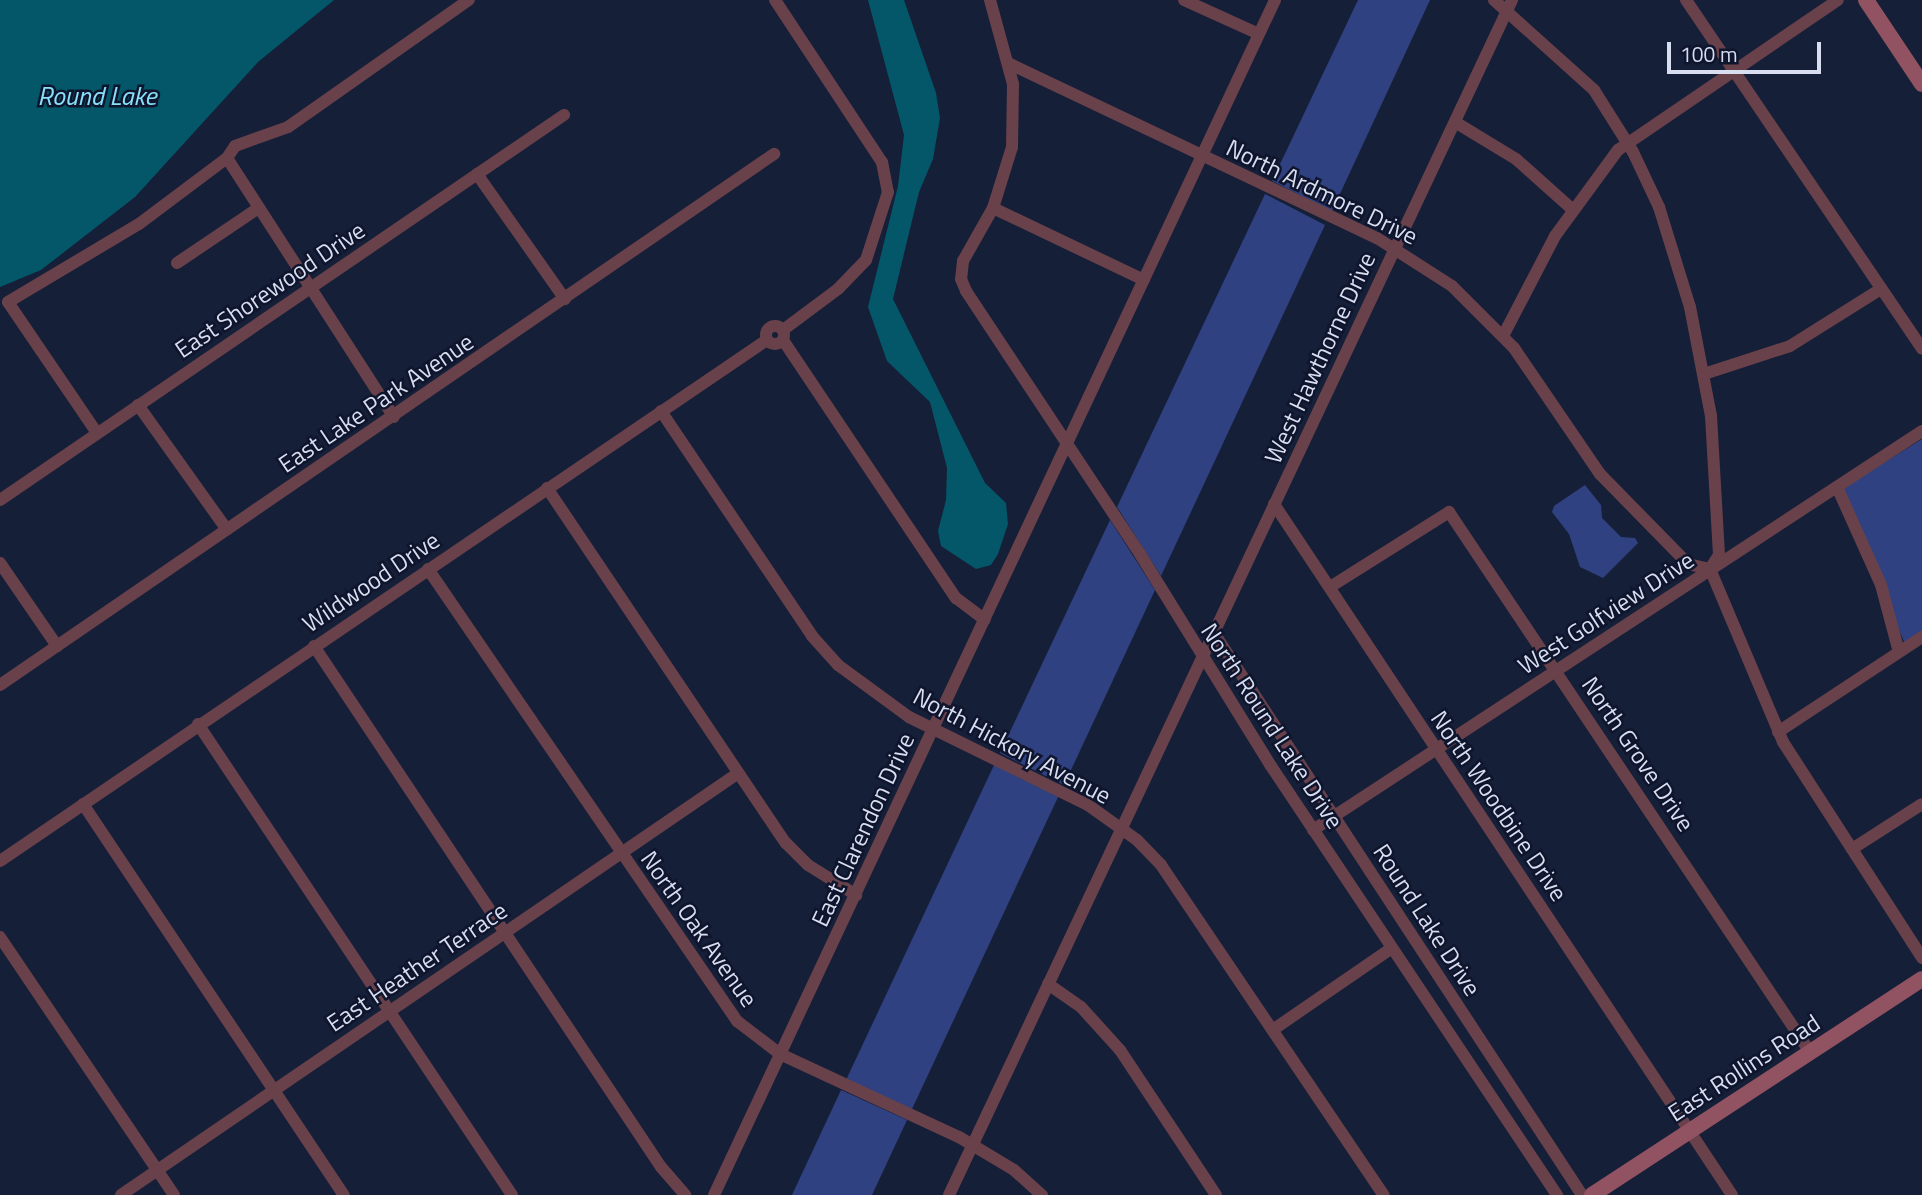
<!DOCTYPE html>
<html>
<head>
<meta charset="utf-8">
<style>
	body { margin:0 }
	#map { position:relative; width:1922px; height:1195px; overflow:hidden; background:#161f38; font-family:"Titillium Web",sans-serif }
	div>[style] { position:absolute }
	.green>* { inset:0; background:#2f4180 }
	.water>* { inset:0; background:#035769 }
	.minor>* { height:12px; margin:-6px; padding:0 6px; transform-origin:6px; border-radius:6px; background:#69414a }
	.minor>.ring { margin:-6px; padding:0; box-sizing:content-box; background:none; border:12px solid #69414a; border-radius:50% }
	.secondary>* { height:16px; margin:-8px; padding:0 8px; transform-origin:8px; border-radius:8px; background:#915261 }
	span { translate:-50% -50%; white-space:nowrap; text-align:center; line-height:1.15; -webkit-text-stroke:5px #0e152d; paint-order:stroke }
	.street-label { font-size:24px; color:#d8def0 }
	.water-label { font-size:26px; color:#87e1fa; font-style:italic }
	.scale { position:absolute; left:1667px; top:42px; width:154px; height:32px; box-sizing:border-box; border:4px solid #d8def0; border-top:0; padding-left:9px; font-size:21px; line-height:24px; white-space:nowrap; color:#d8def0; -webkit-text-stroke:5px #0e152d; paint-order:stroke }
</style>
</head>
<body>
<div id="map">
	<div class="green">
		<i style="clip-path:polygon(1358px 0,1430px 0,1332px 211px,1272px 181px)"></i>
		<i style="clip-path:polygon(1265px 194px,1325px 225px,1161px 576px,1117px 507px)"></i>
		<i style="clip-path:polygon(1922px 439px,1922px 633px,1905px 644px,1839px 491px)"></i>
		<i style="clip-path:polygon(1585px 485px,1601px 505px,1602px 518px,1621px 537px,1635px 538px,1638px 543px,1603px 578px,1580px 567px,1569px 534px,1552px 512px,1554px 506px)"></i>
		<i style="clip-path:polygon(1110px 520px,1155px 590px,1064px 785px,1000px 753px)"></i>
		<i style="clip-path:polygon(995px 763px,1059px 795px,912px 1109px,846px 1080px)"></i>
		<i style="clip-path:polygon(841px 1090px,907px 1120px,872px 1195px,792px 1195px)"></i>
	</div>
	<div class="water">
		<i style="clip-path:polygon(0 0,334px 0,258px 62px,135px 197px,41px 270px,0 287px)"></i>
		<i style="clip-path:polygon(868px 0,904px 0,936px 93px,940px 118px,933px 159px,919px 192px,893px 299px,985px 483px,1006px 503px,1008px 524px,998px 554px,991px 565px,976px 569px,941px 546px,938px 531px,946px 500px,947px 468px,930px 402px,887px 361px,868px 307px,898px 186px,904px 135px)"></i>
	</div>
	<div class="minor">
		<i style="left:775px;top:0;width:194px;rotate:56.6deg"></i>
		<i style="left:882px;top:162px;width:31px;rotate:79deg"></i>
		<i style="left:888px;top:192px;width:71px;rotate:107.9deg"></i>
		<i style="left:866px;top:260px;width:40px;rotate:134deg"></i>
		<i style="left:838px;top:289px;width:69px;rotate:143.3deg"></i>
		<i style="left:990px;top:0;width:87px;rotate:74.7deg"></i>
		<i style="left:1013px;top:84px;width:63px;rotate:90.9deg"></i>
		<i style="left:1012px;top:147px;width:64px;rotate:107.3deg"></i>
		<i style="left:993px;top:208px;width:61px;rotate:119.5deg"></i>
		<i style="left:963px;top:261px;width:18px;rotate:96deg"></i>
		<i style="left:961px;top:279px;width:13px;rotate:67deg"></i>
		<i style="left:966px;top:291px;width:315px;rotate:56.5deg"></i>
		<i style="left:1140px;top:554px;width:249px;rotate:58.3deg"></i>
		<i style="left:1271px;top:766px;width:516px;rotate:56.31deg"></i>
		<i style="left:1184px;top:0;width:82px;rotate:24.4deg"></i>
		<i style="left:1494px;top:0;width:135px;rotate:42deg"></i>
		<i style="left:1594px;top:90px;width:73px;rotate:57.8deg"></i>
		<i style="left:1633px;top:152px;width:61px;rotate:64.7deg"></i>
		<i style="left:1659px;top:207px;width:105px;rotate:72.8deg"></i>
		<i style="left:1690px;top:307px;width:111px;rotate:79.1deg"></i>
		<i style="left:1711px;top:416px;width:139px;rotate:86.7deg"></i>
		<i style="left:1719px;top:555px;width:17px;rotate:123deg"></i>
		<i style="left:1710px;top:569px;width:188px;rotate:67.1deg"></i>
		<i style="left:1783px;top:742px;width:257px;rotate:57.2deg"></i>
		<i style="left:1686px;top:0;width:421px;rotate:55.9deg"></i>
		<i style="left:1008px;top:63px;width:408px;rotate:25.4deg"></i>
		<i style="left:1377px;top:238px;width:89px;rotate:32.6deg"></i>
		<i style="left:1452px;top:286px;width:88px;rotate:45deg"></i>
		<i style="left:1514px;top:348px;width:153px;rotate:55.7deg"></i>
		<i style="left:1600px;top:474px;width:126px;rotate:45.6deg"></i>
		<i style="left:1688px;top:564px;width:23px;rotate:13deg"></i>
		<i style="left:1455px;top:122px;width:71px;rotate:31.2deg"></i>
		<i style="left:1516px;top:159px;width:75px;rotate:41.8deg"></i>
		<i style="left:227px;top:158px;width:308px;rotate:57.2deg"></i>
		<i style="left:477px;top:174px;width:153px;rotate:54.9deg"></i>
		<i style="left:993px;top:208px;width:167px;rotate:25.5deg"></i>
		<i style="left:177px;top:263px;width:97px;rotate:-34deg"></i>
		<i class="ring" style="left:766px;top:326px;width:6px;height:6px"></i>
		<i style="left:1503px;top:336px;width:113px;rotate:-62.5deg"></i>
		<i style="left:1555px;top:236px;width:107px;rotate:-53.8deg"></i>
		<i style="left:1618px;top:150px;width:266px;rotate:-34.3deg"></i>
		<i style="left:783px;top:340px;width:311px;rotate:56.2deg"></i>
		<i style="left:956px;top:598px;width:36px;rotate:37deg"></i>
		<i style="left:1704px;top:374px;width:90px;rotate:-18deg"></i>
		<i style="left:1790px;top:346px;width:107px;rotate:-32.1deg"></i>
		<i style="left:138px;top:405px;width:153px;rotate:54.5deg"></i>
		<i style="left:661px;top:411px;width:271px;rotate:56.1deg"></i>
		<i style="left:812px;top:636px;width:39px;rotate:48deg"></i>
		<i style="left:838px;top:665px;width:88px;rotate:36.2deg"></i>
		<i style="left:909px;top:717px;width:199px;rotate:26.2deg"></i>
		<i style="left:1088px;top:805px;width:60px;rotate:35.5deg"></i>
		<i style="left:1137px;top:840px;width:35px;rotate:46deg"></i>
		<i style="left:1161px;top:865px;width:398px;rotate:56deg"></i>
		<i style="left:97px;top:433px;width:158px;rotate:-124.2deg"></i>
		<i style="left:8px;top:302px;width:152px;rotate:-30.8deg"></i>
		<i style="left:139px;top:224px;width:110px;rotate:-36.9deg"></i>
		<i style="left:227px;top:158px;width:14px;rotate:-56deg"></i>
		<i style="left:235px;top:146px;width:56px;rotate:-19.7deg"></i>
		<i style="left:288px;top:127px;width:221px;rotate:-35.1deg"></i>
		<i style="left:1837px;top:487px;width:107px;rotate:65.8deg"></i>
		<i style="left:1881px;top:585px;width:69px;rotate:75deg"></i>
		<i style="left:547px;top:488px;width:428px;rotate:56.1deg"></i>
		<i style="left:786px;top:843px;width:31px;rotate:45deg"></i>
		<i style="left:808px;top:865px;width:57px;rotate:32deg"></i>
		<i style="left:0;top:500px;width:683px;rotate:-34.32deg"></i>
		<i style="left:1274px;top:504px;width:829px;rotate:56.46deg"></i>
		<i style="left:0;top:563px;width:101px;rotate:55.5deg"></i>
		<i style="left:428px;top:569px;width:548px;rotate:55.64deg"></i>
		<i style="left:737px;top:1021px;width:54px;rotate:37.5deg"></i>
		<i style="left:780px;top:1054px;width:197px;rotate:24.9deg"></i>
		<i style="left:959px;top:1137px;width:64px;rotate:31deg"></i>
		<i style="left:1014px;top:1170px;width:38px;rotate:42deg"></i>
		<i style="left:1330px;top:587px;width:141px;rotate:-32.2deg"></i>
		<i style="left:1449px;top:512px;width:650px;rotate:56.24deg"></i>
		<i style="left:1214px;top:633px;width:672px;rotate:56.78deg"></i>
		<i style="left:314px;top:646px;width:626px;rotate:56.34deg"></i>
		<i style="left:661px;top:1167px;width:37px;rotate:49deg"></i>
		<i style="left:0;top:685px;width:939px;rotate:-34.45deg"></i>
		<i style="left:198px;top:724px;width:566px;rotate:56.31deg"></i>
		<i style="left:1778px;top:732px;width:173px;rotate:-33.4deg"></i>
		<i style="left:83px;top:804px;width:470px;rotate:56.3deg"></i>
		<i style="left:1313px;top:830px;width:728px;rotate:-33.23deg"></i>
		<i style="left:1852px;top:849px;width:83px;rotate:-32.7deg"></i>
		<i style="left:0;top:861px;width:927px;rotate:-34.19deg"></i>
		<i style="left:0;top:937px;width:311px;rotate:56deg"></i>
		<i style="left:1048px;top:984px;width:40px;rotate:34.9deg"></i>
		<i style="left:1081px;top:1007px;width:58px;rotate:47.8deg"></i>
		<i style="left:1120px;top:1050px;width:174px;rotate:56.5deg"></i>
		<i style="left:1274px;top:1029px;width:143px;rotate:-34.5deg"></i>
		<i style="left:121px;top:1195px;width:746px;rotate:-34.35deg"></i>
		<i style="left:714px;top:1195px;width:1320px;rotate:-64.85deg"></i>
		<i style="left:949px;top:1195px;width:1321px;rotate:-64.77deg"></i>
	</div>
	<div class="secondary">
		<i style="left:1866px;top:0;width:101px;rotate:56.3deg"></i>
		<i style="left:1592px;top:1195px;width:394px;rotate:-33.2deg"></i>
	</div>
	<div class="street-label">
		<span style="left:1322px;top:192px;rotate:26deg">North Ardmore Drive</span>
		<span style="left:270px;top:290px;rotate:-34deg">East Shorewood Drive</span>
		<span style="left:1320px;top:358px;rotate:-65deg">West Hawthorne Drive</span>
		<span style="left:376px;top:403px;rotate:-34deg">East Lake Park Avenue</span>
		<span style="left:371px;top:582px;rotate:-34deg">Wildwood Drive</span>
		<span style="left:1606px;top:613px;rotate:-33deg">West Golfview Drive</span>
		<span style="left:1272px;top:726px;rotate:57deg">North Round Lake Drive</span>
		<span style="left:1012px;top:746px;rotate:28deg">North Hickory Avenue</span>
		<span style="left:1638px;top:754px;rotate:56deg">North Grove Drive</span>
		<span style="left:1499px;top:806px;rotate:56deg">North Woodbine Drive</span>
		<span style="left:863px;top:830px;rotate:-65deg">East Clarendon Drive</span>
		<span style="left:1427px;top:920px;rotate:57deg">Round Lake Drive</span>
		<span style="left:699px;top:929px;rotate:55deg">North Oak Avenue</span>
		<span style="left:417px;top:967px;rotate:-34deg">East Heather Terrace</span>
		<span style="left:1744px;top:1068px;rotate:-33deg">East Rollins Road</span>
	</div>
	<div class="water-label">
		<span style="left:97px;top:96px">Round Lake</span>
	</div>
	<div class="scale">100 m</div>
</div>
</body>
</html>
